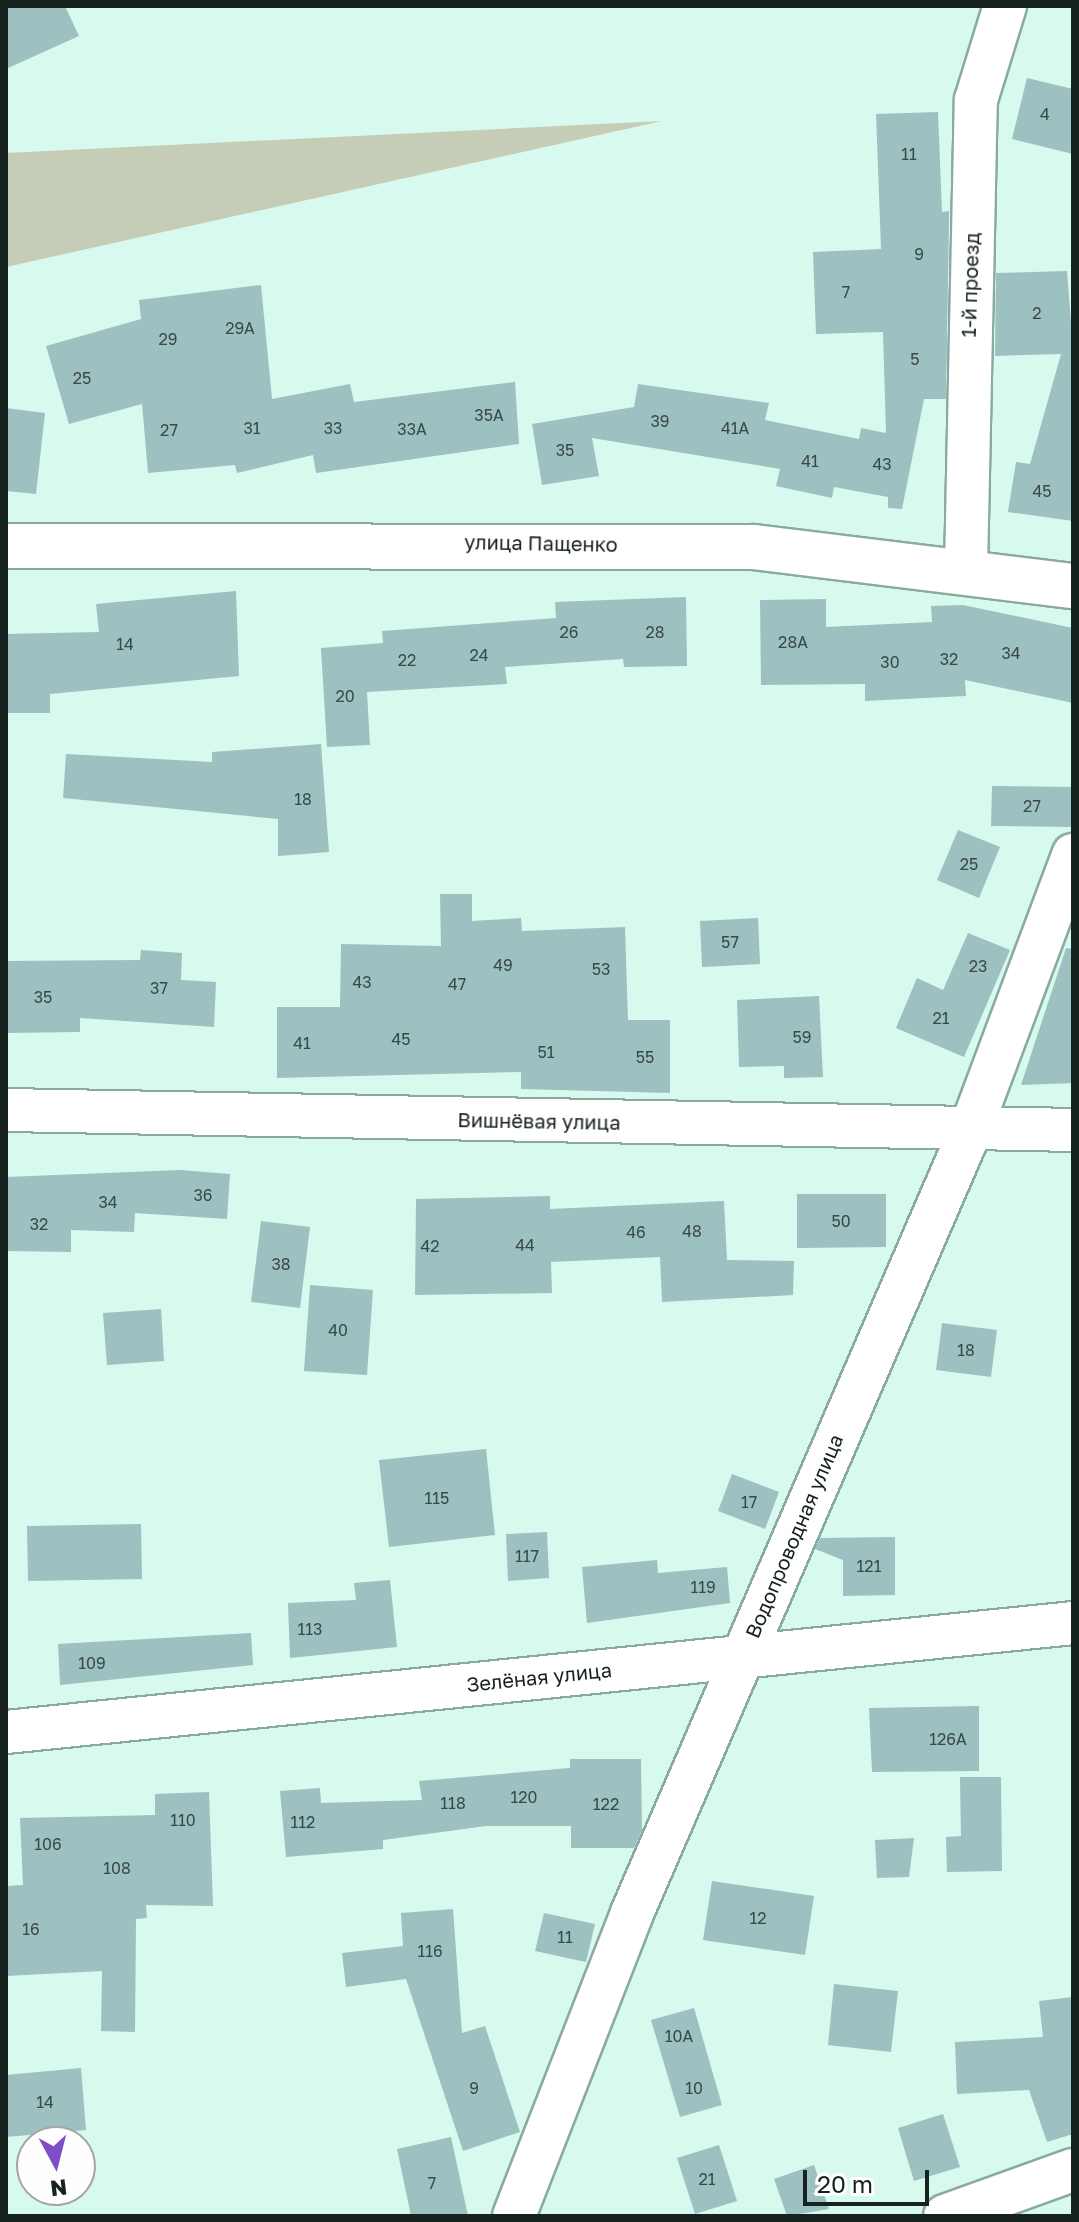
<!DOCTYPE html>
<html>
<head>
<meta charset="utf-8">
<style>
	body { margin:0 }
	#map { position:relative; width:1079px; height:2222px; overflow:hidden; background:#d8f9ee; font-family:"Golos Text",sans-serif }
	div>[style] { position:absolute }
	.green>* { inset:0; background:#c6cdb6 }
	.building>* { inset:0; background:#9dc0c1 }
	.roads { filter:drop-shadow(2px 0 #8aaa9f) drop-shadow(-2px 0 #8aaa9f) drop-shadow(0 2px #8aaa9f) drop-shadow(0 -2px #8aaa9f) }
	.street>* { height:42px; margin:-21px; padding:0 21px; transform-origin:21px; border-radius:21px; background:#fff }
	.secondary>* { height:44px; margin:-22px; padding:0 22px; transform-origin:22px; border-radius:22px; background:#fff }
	span { translate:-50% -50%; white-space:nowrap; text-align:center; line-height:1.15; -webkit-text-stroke:7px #fefefe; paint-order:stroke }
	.number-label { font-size:16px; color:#384a47 }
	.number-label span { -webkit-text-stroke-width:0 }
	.street-label { font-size:20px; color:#16221e }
	.frame { position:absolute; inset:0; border:8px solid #16221e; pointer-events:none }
	.north { position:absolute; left:16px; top:2126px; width:80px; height:80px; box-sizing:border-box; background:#fefefe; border:2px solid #a1a6a4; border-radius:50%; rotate:173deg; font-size:22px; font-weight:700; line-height:32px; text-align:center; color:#16221e }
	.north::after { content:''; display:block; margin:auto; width:28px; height:36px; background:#7f4ec7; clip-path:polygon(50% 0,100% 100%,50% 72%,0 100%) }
	.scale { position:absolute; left:803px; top:2170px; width:126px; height:36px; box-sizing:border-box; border:4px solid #16221e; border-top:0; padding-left:10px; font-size:24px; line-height:28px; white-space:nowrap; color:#16221e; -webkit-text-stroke:6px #fefefe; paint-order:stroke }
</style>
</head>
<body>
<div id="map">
	<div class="green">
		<i style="clip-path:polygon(662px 121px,6px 267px,6px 153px)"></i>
	</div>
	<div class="building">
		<i style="clip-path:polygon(6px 6px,65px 6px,79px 36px,6px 69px)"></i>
		<i style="clip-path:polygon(1027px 78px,1073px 89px,1073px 154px,1012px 139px)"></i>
		<i style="clip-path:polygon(938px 112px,942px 212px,949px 211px,949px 223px,946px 399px,924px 399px,902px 509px,888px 508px,888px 497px,834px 487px,832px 498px,776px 486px,780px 469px,592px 438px,599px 476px,542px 485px,532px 424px,634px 407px,638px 384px,769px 403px,765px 420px,859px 439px,861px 428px,886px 433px,883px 332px,816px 334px,813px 252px,881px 249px,876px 114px)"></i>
		<i style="clip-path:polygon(1067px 271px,1073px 348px,1073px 521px,1008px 512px,1016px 462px,1030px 464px,1061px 354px,995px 356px,996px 273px)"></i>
		<i style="clip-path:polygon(261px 285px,272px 399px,350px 384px,354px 402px,515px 382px,519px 444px,316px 473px,313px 455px,237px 473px,235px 465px,148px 473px,142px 404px,69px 424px,46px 346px,141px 319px,139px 300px)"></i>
		<i style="clip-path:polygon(6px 408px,45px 413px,36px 494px,6px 491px)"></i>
		<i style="clip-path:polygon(236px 591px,239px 676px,50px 694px,50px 713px,6px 713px,6px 634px,99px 632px,96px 604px)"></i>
		<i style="clip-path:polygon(686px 597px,687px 666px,624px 667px,623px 659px,505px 667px,507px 684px,367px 692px,370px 745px,327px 747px,321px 648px,383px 643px,382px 631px,556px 618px,555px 602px)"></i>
		<i style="clip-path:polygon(826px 599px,826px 627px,932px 622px,931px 606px,963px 605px,1073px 628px,1073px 703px,965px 680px,966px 696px,865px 701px,865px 684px,761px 685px,760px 600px)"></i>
		<i style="clip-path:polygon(321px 744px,329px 852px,278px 856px,278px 819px,63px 798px,66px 754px,212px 762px,212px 752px)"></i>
		<i style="clip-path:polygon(992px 786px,1073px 787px,1073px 827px,991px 826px)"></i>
		<i style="clip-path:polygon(958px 830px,1000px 847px,979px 898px,937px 880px)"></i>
		<i style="clip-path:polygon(440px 894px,472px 894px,472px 921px,521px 918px,522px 931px,625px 927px,628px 1020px,670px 1020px,670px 1093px,521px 1089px,521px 1072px,277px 1078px,277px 1007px,340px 1007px,341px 944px,441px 946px)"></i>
		<i style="clip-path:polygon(758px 918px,760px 964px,702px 967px,700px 921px)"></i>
		<i style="clip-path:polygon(968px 933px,1010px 950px,964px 1057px,896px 1028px,917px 978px,943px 990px)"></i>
		<i style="clip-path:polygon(1066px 948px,1073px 949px,1073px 1083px,1021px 1085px)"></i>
		<i style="clip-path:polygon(141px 950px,182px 953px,181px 980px,216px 982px,214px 1027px,80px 1018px,80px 1032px,6px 1033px,6px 961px,140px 960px)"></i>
		<i style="clip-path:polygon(819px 996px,823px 1077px,784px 1078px,784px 1066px,739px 1067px,737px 1000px)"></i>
		<i style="clip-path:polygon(180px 1170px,230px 1174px,227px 1219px,135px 1213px,134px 1232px,71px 1230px,71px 1252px,6px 1251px,6px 1177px)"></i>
		<i style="clip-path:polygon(797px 1194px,886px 1194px,886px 1247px,797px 1248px)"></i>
		<i style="clip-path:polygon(550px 1196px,550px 1209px,724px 1201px,727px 1260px,794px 1261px,793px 1295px,662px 1302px,660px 1257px,551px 1262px,552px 1293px,415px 1295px,416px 1199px)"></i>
		<i style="clip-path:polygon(261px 1221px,310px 1227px,300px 1308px,251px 1302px)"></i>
		<i style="clip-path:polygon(310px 1285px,373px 1290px,367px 1375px,304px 1371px)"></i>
		<i style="clip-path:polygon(161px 1309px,164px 1361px,107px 1365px,103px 1313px)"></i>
		<i style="clip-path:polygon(942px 1323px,997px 1330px,991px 1377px,936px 1370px)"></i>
		<i style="clip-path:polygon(486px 1449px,495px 1535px,389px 1547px,379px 1460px)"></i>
		<i style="clip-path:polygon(732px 1474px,779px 1492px,765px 1529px,718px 1511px)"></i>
		<i style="clip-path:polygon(141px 1524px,142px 1579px,28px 1581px,27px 1526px)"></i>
		<i style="clip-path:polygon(547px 1532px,549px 1578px,508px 1581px,506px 1534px)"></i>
		<i style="clip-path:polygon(895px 1537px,895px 1595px,843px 1596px,843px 1560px,815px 1549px,820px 1538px)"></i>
		<i style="clip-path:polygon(657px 1560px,658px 1573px,727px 1567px,730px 1603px,587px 1623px,582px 1567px)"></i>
		<i style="clip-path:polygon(390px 1580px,397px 1647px,290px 1658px,288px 1603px,356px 1600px,354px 1583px)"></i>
		<i style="clip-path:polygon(251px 1633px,253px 1665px,60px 1685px,58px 1644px)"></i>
		<i style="clip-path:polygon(979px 1706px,979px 1771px,872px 1772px,869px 1708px)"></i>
		<i style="clip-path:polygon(570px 1759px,641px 1759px,642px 1830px,634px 1848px,571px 1848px,571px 1826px,486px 1826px,383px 1840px,383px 1849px,286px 1857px,280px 1791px,320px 1788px,321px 1803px,422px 1800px,419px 1781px,570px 1768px)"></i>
		<i style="clip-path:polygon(960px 1777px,1001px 1777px,1002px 1871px,947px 1872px,946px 1837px,961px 1836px)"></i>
		<i style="clip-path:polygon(209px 1792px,213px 1906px,146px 1905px,147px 1918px,136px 1919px,135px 2032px,101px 2031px,102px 1971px,6px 1976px,6px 1886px,23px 1885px,20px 1818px,155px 1815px,155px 1794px)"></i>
		<i style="clip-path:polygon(914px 1838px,909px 1877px,877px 1878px,875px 1840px)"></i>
		<i style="clip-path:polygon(712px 1881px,814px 1896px,805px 1955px,703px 1940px)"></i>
		<i style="clip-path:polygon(453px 1909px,462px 2033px,485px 2026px,520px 2132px,463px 2151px,406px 1979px,346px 1987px,342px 1953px,403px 1946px,401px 1913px)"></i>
		<i style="clip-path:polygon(544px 1913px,595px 1924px,586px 1962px,535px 1951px)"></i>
		<i style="clip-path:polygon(834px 1984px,898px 1991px,891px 2052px,828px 2045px)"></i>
		<i style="clip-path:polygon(1073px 1997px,1073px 2134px,1047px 2142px,1029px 2090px,957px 2094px,955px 2042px,1043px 2037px,1039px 2001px)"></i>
		<i style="clip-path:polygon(694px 2008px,722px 2105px,680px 2117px,651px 2020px)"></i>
		<i style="clip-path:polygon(81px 2068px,86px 2130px,6px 2137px,6px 2075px)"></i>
		<i style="clip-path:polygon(943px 2114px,960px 2167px,914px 2181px,898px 2128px)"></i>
		<i style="clip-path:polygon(451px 2137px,468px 2216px,411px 2216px,397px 2149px)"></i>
		<i style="clip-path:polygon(719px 2145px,737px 2201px,695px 2214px,677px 2158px)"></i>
		<i style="clip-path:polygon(814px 2165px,829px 2209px,787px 2216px,774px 2179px)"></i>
	</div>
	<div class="roads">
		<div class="street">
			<i style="left:966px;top:569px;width:469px;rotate:-88.8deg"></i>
			<i style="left:976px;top:100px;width:98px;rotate:-72.9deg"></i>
			<i style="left:6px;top:1110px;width:1067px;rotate:1.07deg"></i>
			<i style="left:6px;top:1732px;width:1073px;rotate:-5.83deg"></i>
			<i style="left:514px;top:2216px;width:325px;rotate:-68.7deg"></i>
			<i style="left:632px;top:1913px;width:852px;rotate:-66.62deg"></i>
			<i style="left:970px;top:1131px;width:295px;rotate:-69.5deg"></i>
			<i style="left:945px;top:2216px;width:136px;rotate:-19.8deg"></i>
		</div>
		<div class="secondary">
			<i style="left:6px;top:546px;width:748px;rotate:0.08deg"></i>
			<i style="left:754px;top:547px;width:321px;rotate:7deg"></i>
		</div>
	</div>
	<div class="number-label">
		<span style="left:1045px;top:114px">4</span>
		<span style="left:909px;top:154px">11</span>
		<span style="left:919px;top:254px">9</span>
		<span style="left:846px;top:292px">7</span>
		<span style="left:1037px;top:313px">2</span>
		<span style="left:240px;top:328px">29А</span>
		<span style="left:168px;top:339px">29</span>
		<span style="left:915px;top:359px">5</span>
		<span style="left:82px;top:378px">25</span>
		<span style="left:489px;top:415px">35А</span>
		<span style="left:660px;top:421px">39</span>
		<span style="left:252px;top:428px">31</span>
		<span style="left:333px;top:428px">33</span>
		<span style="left:735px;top:428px">41А</span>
		<span style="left:412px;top:429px">33А</span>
		<span style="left:169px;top:430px">27</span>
		<span style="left:565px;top:450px">35</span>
		<span style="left:810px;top:461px">41</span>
		<span style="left:882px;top:464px">43</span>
		<span style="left:1042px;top:491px">45</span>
		<span style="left:569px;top:632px">26</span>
		<span style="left:655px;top:632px">28</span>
		<span style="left:793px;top:642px">28А</span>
		<span style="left:125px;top:644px">14</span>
		<span style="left:1011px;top:653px">34</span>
		<span style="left:479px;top:655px">24</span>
		<span style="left:949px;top:659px">32</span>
		<span style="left:407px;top:660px">22</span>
		<span style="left:890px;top:662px">30</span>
		<span style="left:345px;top:696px">20</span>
		<span style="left:303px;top:799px">18</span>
		<span style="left:1032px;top:806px">27</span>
		<span style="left:969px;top:864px">25</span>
		<span style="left:730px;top:942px">57</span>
		<span style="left:503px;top:965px">49</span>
		<span style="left:978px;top:966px">23</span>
		<span style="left:601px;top:969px">53</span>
		<span style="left:362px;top:982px">43</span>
		<span style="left:457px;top:984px">47</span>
		<span style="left:159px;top:988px">37</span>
		<span style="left:43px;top:997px">35</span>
		<span style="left:941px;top:1018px">21</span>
		<span style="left:802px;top:1037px">59</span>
		<span style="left:401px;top:1039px">45</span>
		<span style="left:302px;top:1043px">41</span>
		<span style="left:546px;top:1052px">51</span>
		<span style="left:645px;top:1057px">55</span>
		<span style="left:203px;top:1195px">36</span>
		<span style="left:108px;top:1202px">34</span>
		<span style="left:841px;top:1221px">50</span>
		<span style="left:39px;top:1224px">32</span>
		<span style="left:692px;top:1231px">48</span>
		<span style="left:636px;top:1232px">46</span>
		<span style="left:525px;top:1245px">44</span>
		<span style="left:430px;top:1246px">42</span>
		<span style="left:281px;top:1264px">38</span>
		<span style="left:338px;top:1330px">40</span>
		<span style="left:966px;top:1350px">18</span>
		<span style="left:437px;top:1498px">115</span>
		<span style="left:749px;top:1502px">17</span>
		<span style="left:527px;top:1556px">117</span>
		<span style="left:869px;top:1566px">121</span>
		<span style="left:703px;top:1587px">119</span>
		<span style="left:310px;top:1629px">113</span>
		<span style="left:92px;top:1663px">109</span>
		<span style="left:948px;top:1739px">126А</span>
		<span style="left:524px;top:1797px">120</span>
		<span style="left:453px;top:1803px">118</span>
		<span style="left:606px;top:1804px">122</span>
		<span style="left:183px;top:1820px">110</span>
		<span style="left:303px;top:1822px">112</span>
		<span style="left:48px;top:1844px">106</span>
		<span style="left:117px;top:1868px">108</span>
		<span style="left:758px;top:1918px">12</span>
		<span style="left:31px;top:1929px">16</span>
		<span style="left:565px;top:1937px">11</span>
		<span style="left:430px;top:1951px">116</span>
		<span style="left:679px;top:2036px">10А</span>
		<span style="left:474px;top:2088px">9</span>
		<span style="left:694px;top:2088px">10</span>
		<span style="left:45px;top:2102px">14</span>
		<span style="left:707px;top:2179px">21</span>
		<span style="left:432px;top:2183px">7</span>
	</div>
	<div class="street-label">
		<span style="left:970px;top:285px;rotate:-88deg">1-й проезд</span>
		<span style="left:541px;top:543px;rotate:1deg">улица Пащенко</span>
		<span style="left:539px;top:1121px;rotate:1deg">Вишнёвая улица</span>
		<span style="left:794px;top:1536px;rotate:-67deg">Водопроводная улица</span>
		<span style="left:539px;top:1677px;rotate:-6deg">Зелёная улица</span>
	</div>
	<div class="frame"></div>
	<div class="north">N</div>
	<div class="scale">20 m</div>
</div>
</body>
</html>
